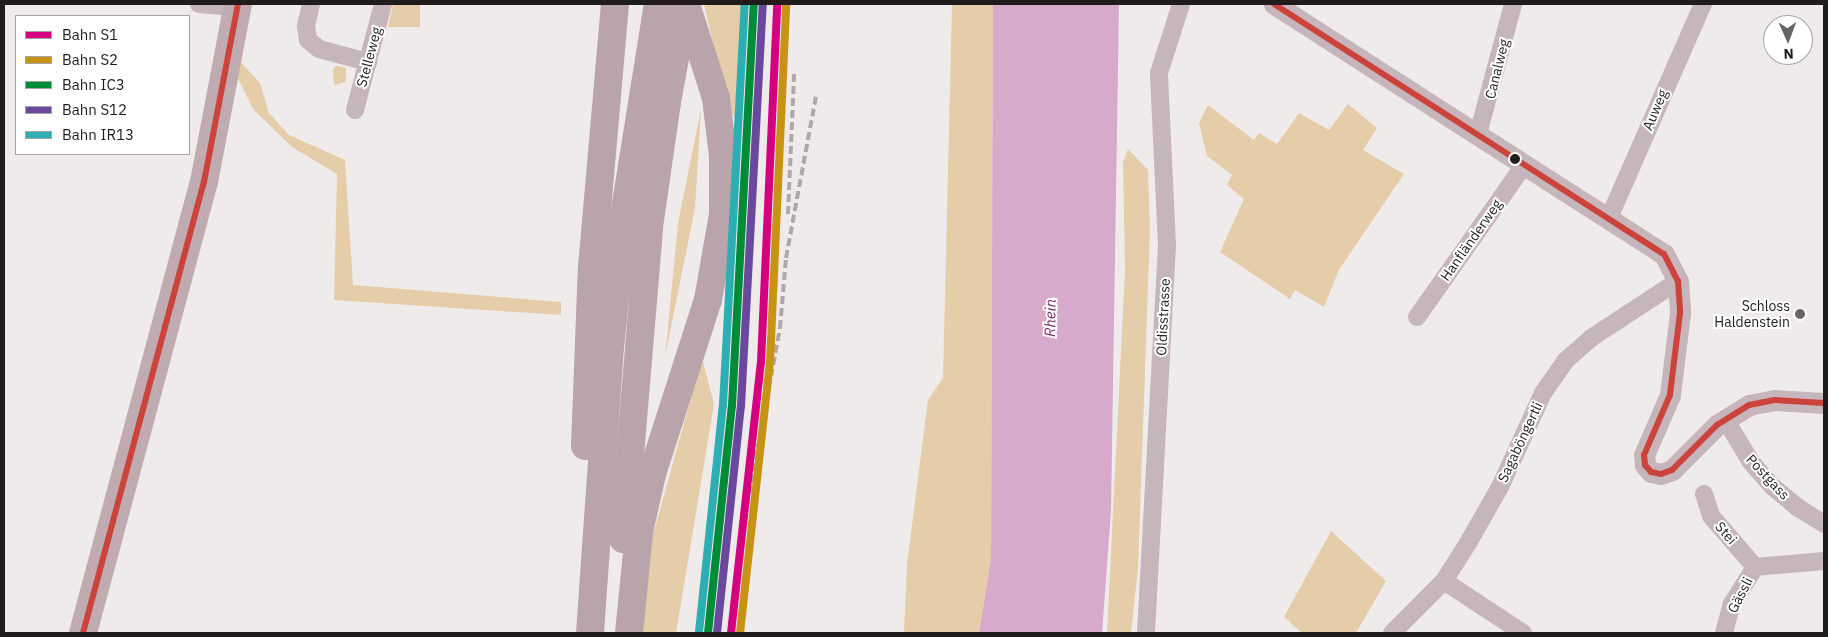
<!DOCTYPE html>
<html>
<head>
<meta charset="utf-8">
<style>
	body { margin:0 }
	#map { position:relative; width:1828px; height:637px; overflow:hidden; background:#f0ebeb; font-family:"IBM Plex Sans",sans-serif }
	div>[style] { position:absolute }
	.green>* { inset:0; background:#e6cda9 }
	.water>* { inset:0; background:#d7a9cb }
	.minor>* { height:18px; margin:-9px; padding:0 9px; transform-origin:9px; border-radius:9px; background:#c6b5ba }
	.tertiary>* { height:21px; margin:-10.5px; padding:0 10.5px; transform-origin:10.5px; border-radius:10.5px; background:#c6b5ba }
	.primary>* { height:28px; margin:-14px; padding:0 14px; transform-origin:14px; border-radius:14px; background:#c0abb1 }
	.motorway>* { height:28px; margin:-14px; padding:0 14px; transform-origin:14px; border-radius:14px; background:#baa4ab }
	.rail>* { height:4px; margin-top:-2px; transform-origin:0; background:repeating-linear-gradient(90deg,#b1a7aa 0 8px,transparent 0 12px) }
	.bus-1>* { height:6px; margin:-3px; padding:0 3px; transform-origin:3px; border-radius:3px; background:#cc433c }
	.rail-1>* { height:8px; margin:-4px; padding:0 4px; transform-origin:4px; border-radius:4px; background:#d50080 }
	.rail-2>* { height:8px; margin:-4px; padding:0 4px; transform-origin:4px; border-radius:4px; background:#c69314 }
	.rail-3>* { height:8px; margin:-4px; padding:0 4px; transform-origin:4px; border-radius:4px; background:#008b39 }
	.rail-4>* { height:8px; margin:-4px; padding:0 4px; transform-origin:4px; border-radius:4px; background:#6a489d }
	.rail-5>* { height:8px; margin:-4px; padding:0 4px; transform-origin:4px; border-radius:4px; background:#2caeb3 }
	.dots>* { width:14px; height:14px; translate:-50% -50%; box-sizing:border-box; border:2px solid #fff; border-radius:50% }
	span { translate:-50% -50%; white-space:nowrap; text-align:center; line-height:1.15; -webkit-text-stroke:4px #fff; paint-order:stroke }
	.street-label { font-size:14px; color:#1f1c1b }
	.poi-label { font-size:14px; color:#1f1c1b }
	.right { translate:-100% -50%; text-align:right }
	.water-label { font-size:15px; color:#792e6a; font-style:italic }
	.frame { position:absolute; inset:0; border:5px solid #1f1c1b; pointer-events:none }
	.legend { position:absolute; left:15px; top:15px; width:175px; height:140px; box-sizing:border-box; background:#fff; border:1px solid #a5a4a4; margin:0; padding:6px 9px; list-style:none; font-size:15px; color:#1f1c1b }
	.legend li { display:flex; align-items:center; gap:10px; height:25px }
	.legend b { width:25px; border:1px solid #a5a4a4 }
	.north { position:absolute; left:1763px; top:15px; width:50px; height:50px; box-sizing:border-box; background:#fff; border:1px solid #a5a4a4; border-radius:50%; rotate:178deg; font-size:14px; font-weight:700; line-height:20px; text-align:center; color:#1f1c1b }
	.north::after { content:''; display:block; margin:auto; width:18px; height:22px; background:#686464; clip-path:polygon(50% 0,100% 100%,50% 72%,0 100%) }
</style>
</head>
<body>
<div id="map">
	<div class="green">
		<i style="clip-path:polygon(393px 4px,420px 4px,420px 27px,388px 27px)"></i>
		<i style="clip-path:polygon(704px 4px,743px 4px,741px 126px,728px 108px)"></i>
		<i style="clip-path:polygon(952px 4px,993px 4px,991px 558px,979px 633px,904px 633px,907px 564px,928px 400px,943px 378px)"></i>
		<i style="clip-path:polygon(236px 57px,260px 83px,269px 113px,289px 135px,345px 160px,353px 285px,561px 302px,561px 315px,334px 300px,337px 174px,292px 147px,253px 109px,233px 68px)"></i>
		<i style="clip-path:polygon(336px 66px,346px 68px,346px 82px,334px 85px,333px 69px)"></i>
		<i style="clip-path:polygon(1348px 104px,1377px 128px,1363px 150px,1404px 174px,1339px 270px,1324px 307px,1295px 290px,1290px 299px,1220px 252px,1244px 199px,1227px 185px,1232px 175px,1207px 156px,1199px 123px,1208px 105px,1254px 140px,1259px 133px,1277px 144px,1299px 113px,1329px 130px)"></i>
		<i style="clip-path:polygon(701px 109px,695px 208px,665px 357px,678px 223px)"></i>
		<i style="clip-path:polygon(1128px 149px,1148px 170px,1150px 231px,1138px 568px,1131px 633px,1107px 633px,1125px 270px,1123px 162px)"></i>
		<i style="clip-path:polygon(702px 358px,714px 404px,676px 633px,635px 633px,641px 578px)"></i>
		<i style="clip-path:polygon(1331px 531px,1386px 581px,1356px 633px,1302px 633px,1284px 617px)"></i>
	</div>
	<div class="water">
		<i style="clip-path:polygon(993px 4px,1119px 4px,1111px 511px,1102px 633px,979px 633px,991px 558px)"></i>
	</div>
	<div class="minor">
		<i style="left:199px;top:4px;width:38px;rotate:5deg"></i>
		<i style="left:311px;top:4px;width:23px;rotate:103deg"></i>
		<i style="left:306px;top:26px;width:14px;rotate:82deg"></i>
		<i style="left:308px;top:40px;width:14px;rotate:39deg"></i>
		<i style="left:319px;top:49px;width:51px;rotate:14.9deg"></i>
		<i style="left:355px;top:110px;width:110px;rotate:-75.2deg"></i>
		<i style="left:1478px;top:134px;width:135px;rotate:-74.9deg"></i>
		<i style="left:1609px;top:218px;width:234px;rotate:-66.3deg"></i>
		<i style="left:1417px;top:317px;width:187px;rotate:-54.8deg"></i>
		<i style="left:1725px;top:419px;width:50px;rotate:58.8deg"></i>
		<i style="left:1751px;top:462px;width:32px;rotate:49deg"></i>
		<i style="left:1772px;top:486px;width:33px;rotate:40deg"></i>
		<i style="left:1797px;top:507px;width:32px;rotate:32deg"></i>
		<i style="left:1704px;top:494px;width:23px;rotate:72deg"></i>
		<i style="left:1711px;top:516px;width:67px;rotate:49.2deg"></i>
		<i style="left:1444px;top:581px;width:95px;rotate:33.4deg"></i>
		<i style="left:1146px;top:633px;width:389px;rotate:-86.9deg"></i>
		<i style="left:1167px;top:245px;width:172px;rotate:-92.7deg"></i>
		<i style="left:1159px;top:73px;width:72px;rotate:-72.3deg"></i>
		<i style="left:1392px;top:633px;width:74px;rotate:-45deg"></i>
		<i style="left:1444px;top:581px;width:45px;rotate:-57.7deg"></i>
		<i style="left:1468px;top:543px;width:64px;rotate:-60.3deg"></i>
		<i style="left:1500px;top:487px;width:103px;rotate:-65.4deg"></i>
		<i style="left:1543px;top:393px;width:39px;rotate:-55deg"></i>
		<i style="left:1565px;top:361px;width:35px;rotate:-41deg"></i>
		<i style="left:1591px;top:338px;width:104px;rotate:-33.2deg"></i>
		<i style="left:1724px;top:633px;width:30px;rotate:-75deg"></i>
		<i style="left:1732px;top:604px;width:44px;rotate:-58.1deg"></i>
		<i style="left:1755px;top:567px;width:69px;rotate:-5deg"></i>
	</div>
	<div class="tertiary">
		<i style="left:1274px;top:4px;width:463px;rotate:32.7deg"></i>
		<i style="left:1664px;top:254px;width:30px;rotate:63deg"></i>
		<i style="left:1678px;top:281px;width:32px;rotate:86deg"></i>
		<i style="left:1680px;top:313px;width:83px;rotate:97deg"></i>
		<i style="left:1670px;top:395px;width:65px;rotate:113.4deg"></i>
		<i style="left:1644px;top:455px;width:10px;rotate:84deg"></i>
		<i style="left:1645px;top:465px;width:9px;rotate:49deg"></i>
		<i style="left:1651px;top:472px;width:10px;rotate:11deg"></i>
		<i style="left:1661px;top:474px;width:12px;rotate:-20deg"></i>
		<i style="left:1672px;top:470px;width:64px;rotate:-45deg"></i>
		<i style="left:1717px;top:425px;width:38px;rotate:-32deg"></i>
		<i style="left:1749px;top:405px;width:26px;rotate:-11deg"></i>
		<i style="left:1775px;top:400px;width:49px;rotate:3.5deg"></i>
	</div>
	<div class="primary">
		<i style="left:83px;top:633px;width:467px;rotate:-75deg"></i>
		<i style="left:204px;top:182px;width:181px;rotate:-79.2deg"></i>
	</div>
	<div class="motorway">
		<i style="left:585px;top:446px;width:179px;rotate:-87.8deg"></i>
		<i style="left:592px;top:267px;width:264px;rotate:-85deg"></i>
		<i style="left:623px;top:539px;width:313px;rotate:-85.2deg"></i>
		<i style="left:649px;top:227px;width:126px;rotate:-81.8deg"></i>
		<i style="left:667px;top:102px;width:100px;rotate:-79.6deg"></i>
		<i style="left:590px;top:633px;width:276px;rotate:-86deg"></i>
		<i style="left:609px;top:358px;width:137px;rotate:-84.1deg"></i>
		<i style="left:623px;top:222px;width:221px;rotate:-80.9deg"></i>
		<i style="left:629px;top:633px;width:101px;rotate:-84.3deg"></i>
		<i style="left:639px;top:532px;width:59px;rotate:-77.4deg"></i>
		<i style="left:652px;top:474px;width:183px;rotate:-72.2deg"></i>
		<i style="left:708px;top:300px;width:87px;rotate:-80.1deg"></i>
		<i style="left:723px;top:214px;width:58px;rotate:-90deg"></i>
		<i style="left:723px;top:156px;width:58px;rotate:-96.9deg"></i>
		<i style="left:716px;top:98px;width:99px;rotate:-107.7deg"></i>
	</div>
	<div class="rail">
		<i style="left:788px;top:214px;width:140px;rotate:-87.5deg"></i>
		<i style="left:747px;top:506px;width:181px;rotate:-79.5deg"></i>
		<i style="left:780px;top:328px;width:70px;rotate:-85.1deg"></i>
		<i style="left:786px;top:258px;width:165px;rotate:-79.5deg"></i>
	</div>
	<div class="bus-1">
		<i style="left:1274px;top:4px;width:463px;rotate:32.7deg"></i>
		<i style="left:1664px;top:254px;width:30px;rotate:63deg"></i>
		<i style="left:1678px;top:281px;width:32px;rotate:86deg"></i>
		<i style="left:1680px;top:313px;width:83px;rotate:97deg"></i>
		<i style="left:1670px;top:395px;width:65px;rotate:113.4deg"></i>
		<i style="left:1644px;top:455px;width:10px;rotate:84deg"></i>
		<i style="left:1645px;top:465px;width:9px;rotate:49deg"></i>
		<i style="left:1651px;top:472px;width:10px;rotate:11deg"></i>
		<i style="left:1661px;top:474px;width:12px;rotate:-20deg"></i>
		<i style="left:1672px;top:470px;width:64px;rotate:-45deg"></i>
		<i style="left:1717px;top:425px;width:38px;rotate:-32deg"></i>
		<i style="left:1749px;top:405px;width:26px;rotate:-11deg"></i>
		<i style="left:1775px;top:400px;width:49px;rotate:3.5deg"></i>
		<i style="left:83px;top:633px;width:467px;rotate:-75deg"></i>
		<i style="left:204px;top:182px;width:181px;rotate:-79.2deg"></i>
	</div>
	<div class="rail-1">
		<i style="left:731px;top:633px;width:273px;rotate:-83.7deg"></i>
		<i style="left:761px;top:362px;width:358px;rotate:-87.4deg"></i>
	</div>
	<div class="rail-2">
		<i style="left:740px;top:633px;width:273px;rotate:-83.7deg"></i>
		<i style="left:770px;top:362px;width:358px;rotate:-87.4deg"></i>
	</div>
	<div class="rail-3">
		<i style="left:708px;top:633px;width:228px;rotate:-84deg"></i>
		<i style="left:732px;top:406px;width:403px;rotate:-86.9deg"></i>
	</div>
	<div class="rail-4">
		<i style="left:717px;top:633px;width:228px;rotate:-84deg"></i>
		<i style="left:741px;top:406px;width:403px;rotate:-86.9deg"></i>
	</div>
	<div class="rail-5">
		<i style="left:699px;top:632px;width:228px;rotate:-84deg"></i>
		<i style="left:723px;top:405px;width:402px;rotate:-86.9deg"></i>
	</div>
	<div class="dots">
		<i style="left:1515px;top:159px;background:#1f1c1b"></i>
		<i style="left:1800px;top:314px;background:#686464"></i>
	</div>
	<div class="street-label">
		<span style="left:369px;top:57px;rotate:-75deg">Stelleweg</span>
		<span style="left:1497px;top:69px;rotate:-76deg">Canalweg</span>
		<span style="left:1655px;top:110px;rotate:-67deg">Auweg</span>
		<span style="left:1471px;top:240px;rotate:-55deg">Hanfländerweg</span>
		<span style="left:1163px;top:317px;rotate:-87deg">Oldisstrasse</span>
		<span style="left:1520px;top:442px;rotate:-65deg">Sagaböngertli</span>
		<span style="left:1768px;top:477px;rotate:47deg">Postgass</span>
		<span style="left:1726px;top:533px;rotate:49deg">Stei</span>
		<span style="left:1740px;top:595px;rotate:-63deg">Gässli</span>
	</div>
	<div class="poi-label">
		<span class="right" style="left:1790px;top:314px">Schloss<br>Haldenstein</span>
	</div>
	<div class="water-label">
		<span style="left:1050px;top:318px;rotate:-89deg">Rhein</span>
	</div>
	<div class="frame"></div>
	<ul class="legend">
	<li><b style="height:6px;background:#d50080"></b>Bahn S1</li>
	<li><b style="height:6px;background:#c69314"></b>Bahn S2</li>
	<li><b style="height:6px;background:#008b39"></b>Bahn IC3</li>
	<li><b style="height:6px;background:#6a489d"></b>Bahn S12</li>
	<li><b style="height:6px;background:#2caeb3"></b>Bahn IR13</li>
	</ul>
	<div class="north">N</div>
</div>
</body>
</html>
